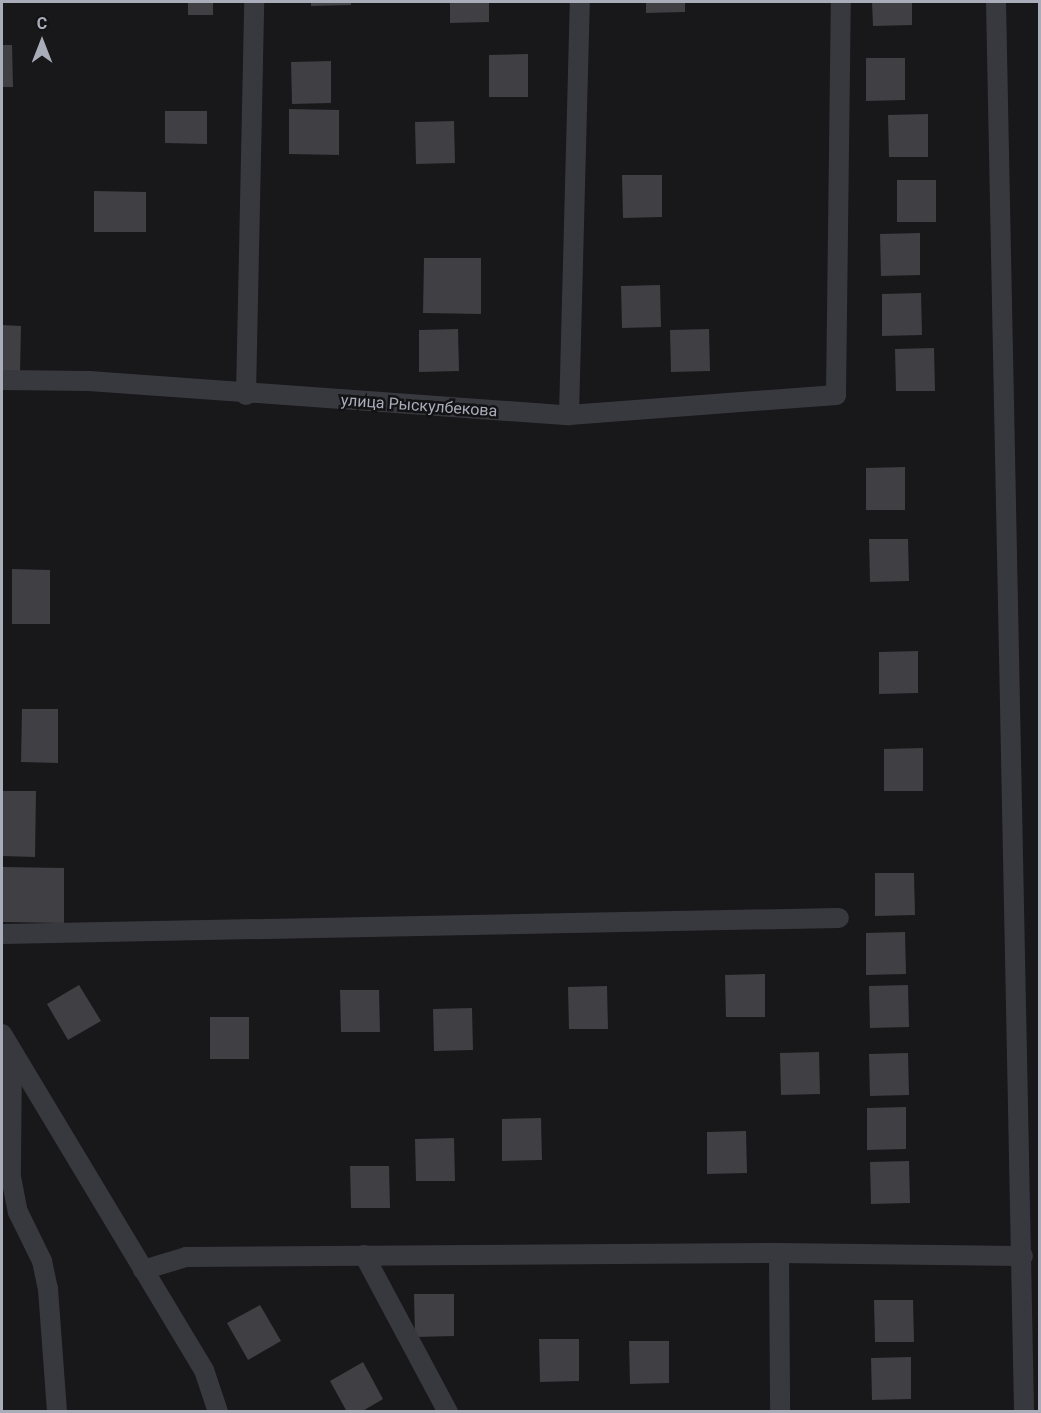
<!DOCTYPE html>
<html>
<head>
<meta charset="utf-8">
<style>
	body { margin:0 }
	#map { position:relative; width:1041px; height:1413px; overflow:hidden; background:#18171a; font-family:Roboto,sans-serif }
	div>[style] { position:absolute }
	.building>* { inset:0; background:#3f3f44 }
	.minor>* { height:20px; margin:-10px; padding:0 10px; transform-origin:10px; border-radius:10px; background:#38393f }
	span { translate:-50% -50%; white-space:nowrap; text-align:center; line-height:1.15; -webkit-text-stroke:5px #131215; paint-order:stroke }
	.street-label { font-size:16px; color:#a9adba }
	.frame { position:absolute; inset:0; border:3px solid #a9adba; pointer-events:none }
	.north { position:absolute; left:12px; top:12px; width:60px; height:60px; -webkit-text-stroke:4px #131215; paint-order:stroke; rotate:0deg; font-size:16px; font-weight:700; line-height:24px; text-align:center; color:#a9adba }
	.north::after { content:''; display:block; margin:auto; width:21px; height:27px; background:#a9adba; clip-path:polygon(50% 0,100% 100%,50% 72%,0 100%) }
</style>
</head>
<body>
<div id="map">
	<div class="building">
		<i style="clip-path:polygon(188px 2px,213px 2px,213px 15px,188px 15px)"></i>
		<i style="clip-path:polygon(311px 2px,351px 2px,351px 5px,311px 6px)"></i>
		<i style="clip-path:polygon(450px 2px,489px 2px,489px 22px,450px 23px)"></i>
		<i style="clip-path:polygon(646px 2px,685px 2px,685px 12px,646px 13px)"></i>
		<i style="clip-path:polygon(872px 2px,912px 2px,912px 25px,873px 26px)"></i>
		<i style="clip-path:polygon(2px 45px,12px 45px,13px 87px,2px 87px)"></i>
		<i style="clip-path:polygon(528px 54px,528px 97px,489px 97px,489px 55px)"></i>
		<i style="clip-path:polygon(866px 58px,905px 58px,905px 100px,866px 101px)"></i>
		<i style="clip-path:polygon(331px 61px,331px 103px,292px 104px,291px 62px)"></i>
		<i style="clip-path:polygon(289px 109px,339px 110px,339px 155px,289px 154px)"></i>
		<i style="clip-path:polygon(165px 111px,207px 111px,207px 144px,165px 143px)"></i>
		<i style="clip-path:polygon(928px 114px,928px 157px,889px 157px,888px 115px)"></i>
		<i style="clip-path:polygon(454px 121px,455px 163px,416px 164px,415px 122px)"></i>
		<i style="clip-path:polygon(622px 175px,662px 175px,662px 217px,623px 218px)"></i>
		<i style="clip-path:polygon(897px 180px,936px 180px,936px 222px,897px 222px)"></i>
		<i style="clip-path:polygon(94px 191px,146px 192px,146px 232px,94px 232px)"></i>
		<i style="clip-path:polygon(920px 233px,920px 275px,881px 276px,880px 234px)"></i>
		<i style="clip-path:polygon(424px 258px,481px 258px,481px 314px,423px 313px)"></i>
		<i style="clip-path:polygon(660px 285px,661px 327px,622px 328px,621px 286px)"></i>
		<i style="clip-path:polygon(921px 293px,922px 335px,882px 336px,882px 294px)"></i>
		<i style="clip-path:polygon(2px 325px,21px 326px,20px 374px,2px 373px)"></i>
		<i style="clip-path:polygon(458px 329px,459px 371px,419px 372px,419px 330px)"></i>
		<i style="clip-path:polygon(709px 329px,710px 371px,671px 372px,670px 330px)"></i>
		<i style="clip-path:polygon(934px 348px,935px 391px,896px 391px,895px 349px)"></i>
		<i style="clip-path:polygon(905px 467px,905px 510px,866px 510px,866px 468px)"></i>
		<i style="clip-path:polygon(869px 539px,908px 539px,909px 581px,870px 582px)"></i>
		<i style="clip-path:polygon(12px 569px,50px 570px,50px 624px,12px 624px)"></i>
		<i style="clip-path:polygon(918px 651px,918px 693px,879px 694px,879px 652px)"></i>
		<i style="clip-path:polygon(22px 709px,58px 709px,58px 763px,21px 762px)"></i>
		<i style="clip-path:polygon(923px 748px,923px 791px,884px 791px,884px 749px)"></i>
		<i style="clip-path:polygon(2px 791px,36px 791px,35px 857px,2px 856px)"></i>
		<i style="clip-path:polygon(2px 867px,64px 868px,64px 923px,2px 922px)"></i>
		<i style="clip-path:polygon(875px 873px,914px 873px,915px 915px,875px 916px)"></i>
		<i style="clip-path:polygon(905px 932px,906px 974px,866px 975px,866px 933px)"></i>
		<i style="clip-path:polygon(765px 974px,765px 1017px,726px 1017px,725px 975px)"></i>
		<i style="clip-path:polygon(79px 985px,101px 1021px,68px 1040px,47px 1004px)"></i>
		<i style="clip-path:polygon(908px 985px,909px 1027px,870px 1028px,869px 986px)"></i>
		<i style="clip-path:polygon(607px 986px,608px 1029px,569px 1029px,568px 987px)"></i>
		<i style="clip-path:polygon(340px 990px,379px 990px,380px 1032px,341px 1032px)"></i>
		<i style="clip-path:polygon(472px 1008px,473px 1050px,434px 1051px,433px 1009px)"></i>
		<i style="clip-path:polygon(210px 1017px,249px 1017px,249px 1059px,210px 1059px)"></i>
		<i style="clip-path:polygon(819px 1052px,820px 1094px,781px 1095px,780px 1053px)"></i>
		<i style="clip-path:polygon(908px 1053px,909px 1095px,870px 1096px,869px 1054px)"></i>
		<i style="clip-path:polygon(906px 1107px,906px 1149px,867px 1150px,867px 1108px)"></i>
		<i style="clip-path:polygon(541px 1118px,542px 1160px,502px 1161px,502px 1119px)"></i>
		<i style="clip-path:polygon(746px 1131px,747px 1173px,707px 1174px,707px 1132px)"></i>
		<i style="clip-path:polygon(454px 1138px,455px 1181px,416px 1181px,415px 1139px)"></i>
		<i style="clip-path:polygon(909px 1161px,910px 1203px,871px 1204px,870px 1162px)"></i>
		<i style="clip-path:polygon(350px 1166px,389px 1166px,390px 1208px,351px 1208px)"></i>
		<i style="clip-path:polygon(414px 1294px,454px 1294px,454px 1336px,415px 1337px)"></i>
		<i style="clip-path:polygon(874px 1300px,913px 1300px,914px 1342px,875px 1342px)"></i>
		<i style="clip-path:polygon(260px 1305px,281px 1341px,248px 1360px,227px 1323px)"></i>
		<i style="clip-path:polygon(539px 1339px,579px 1339px,579px 1381px,540px 1382px)"></i>
		<i style="clip-path:polygon(629px 1341px,669px 1341px,669px 1383px,630px 1384px)"></i>
		<i style="clip-path:polygon(911px 1357px,911px 1399px,872px 1400px,871px 1358px)"></i>
		<i style="clip-path:polygon(363px 1362px,383px 1399px,361px 1412px,347px 1412px,330px 1381px)"></i>
	</div>
	<div class="minor">
		<i style="left:996px;top:2px;width:1410px;rotate:88.86deg"></i>
		<i style="left:2px;top:380px;width:87px;rotate:0.7deg"></i>
		<i style="left:89px;top:381px;width:481px;rotate:4.1deg"></i>
		<i style="left:569px;top:415px;width:268px;rotate:-4.3deg"></i>
		<i style="left:836px;top:395px;width:393px;rotate:-89.3deg"></i>
		<i style="left:246px;top:395px;width:393px;rotate:-88.8deg"></i>
		<i style="left:569px;top:415px;width:413px;rotate:-88.5deg"></i>
		<i style="left:2px;top:934px;width:837px;rotate:-1.1deg"></i>
		<i style="left:2px;top:1034px;width:392px;rotate:59deg"></i>
		<i style="left:204px;top:1370px;width:44px;rotate:71.6deg"></i>
		<i style="left:12px;top:1051px;width:126px;rotate:90.5deg"></i>
		<i style="left:11px;top:1177px;width:36px;rotate:79deg"></i>
		<i style="left:18px;top:1212px;width:55px;rotate:63.9deg"></i>
		<i style="left:42px;top:1261px;width:29px;rotate:78deg"></i>
		<i style="left:48px;top:1289px;width:123px;rotate:85.8deg"></i>
		<i style="left:779px;top:1253px;width:159px;rotate:89.6deg"></i>
		<i style="left:364px;top:1255px;width:178px;rotate:61.9deg"></i>
		<i style="left:143px;top:1270px;width:45px;rotate:-16.8deg"></i>
		<i style="left:186px;top:1257px;width:593px;rotate:-0.39deg"></i>
		<i style="left:779px;top:1253px;width:244px;rotate:0.7deg"></i>
	</div>
	<div class="street-label">
		<span style="left:419px;top:406px;rotate:4deg">улица Рыскулбекова</span>
	</div>
	<div class="frame"></div>
	<div class="north">С</div>
</div>
</body>
</html>
